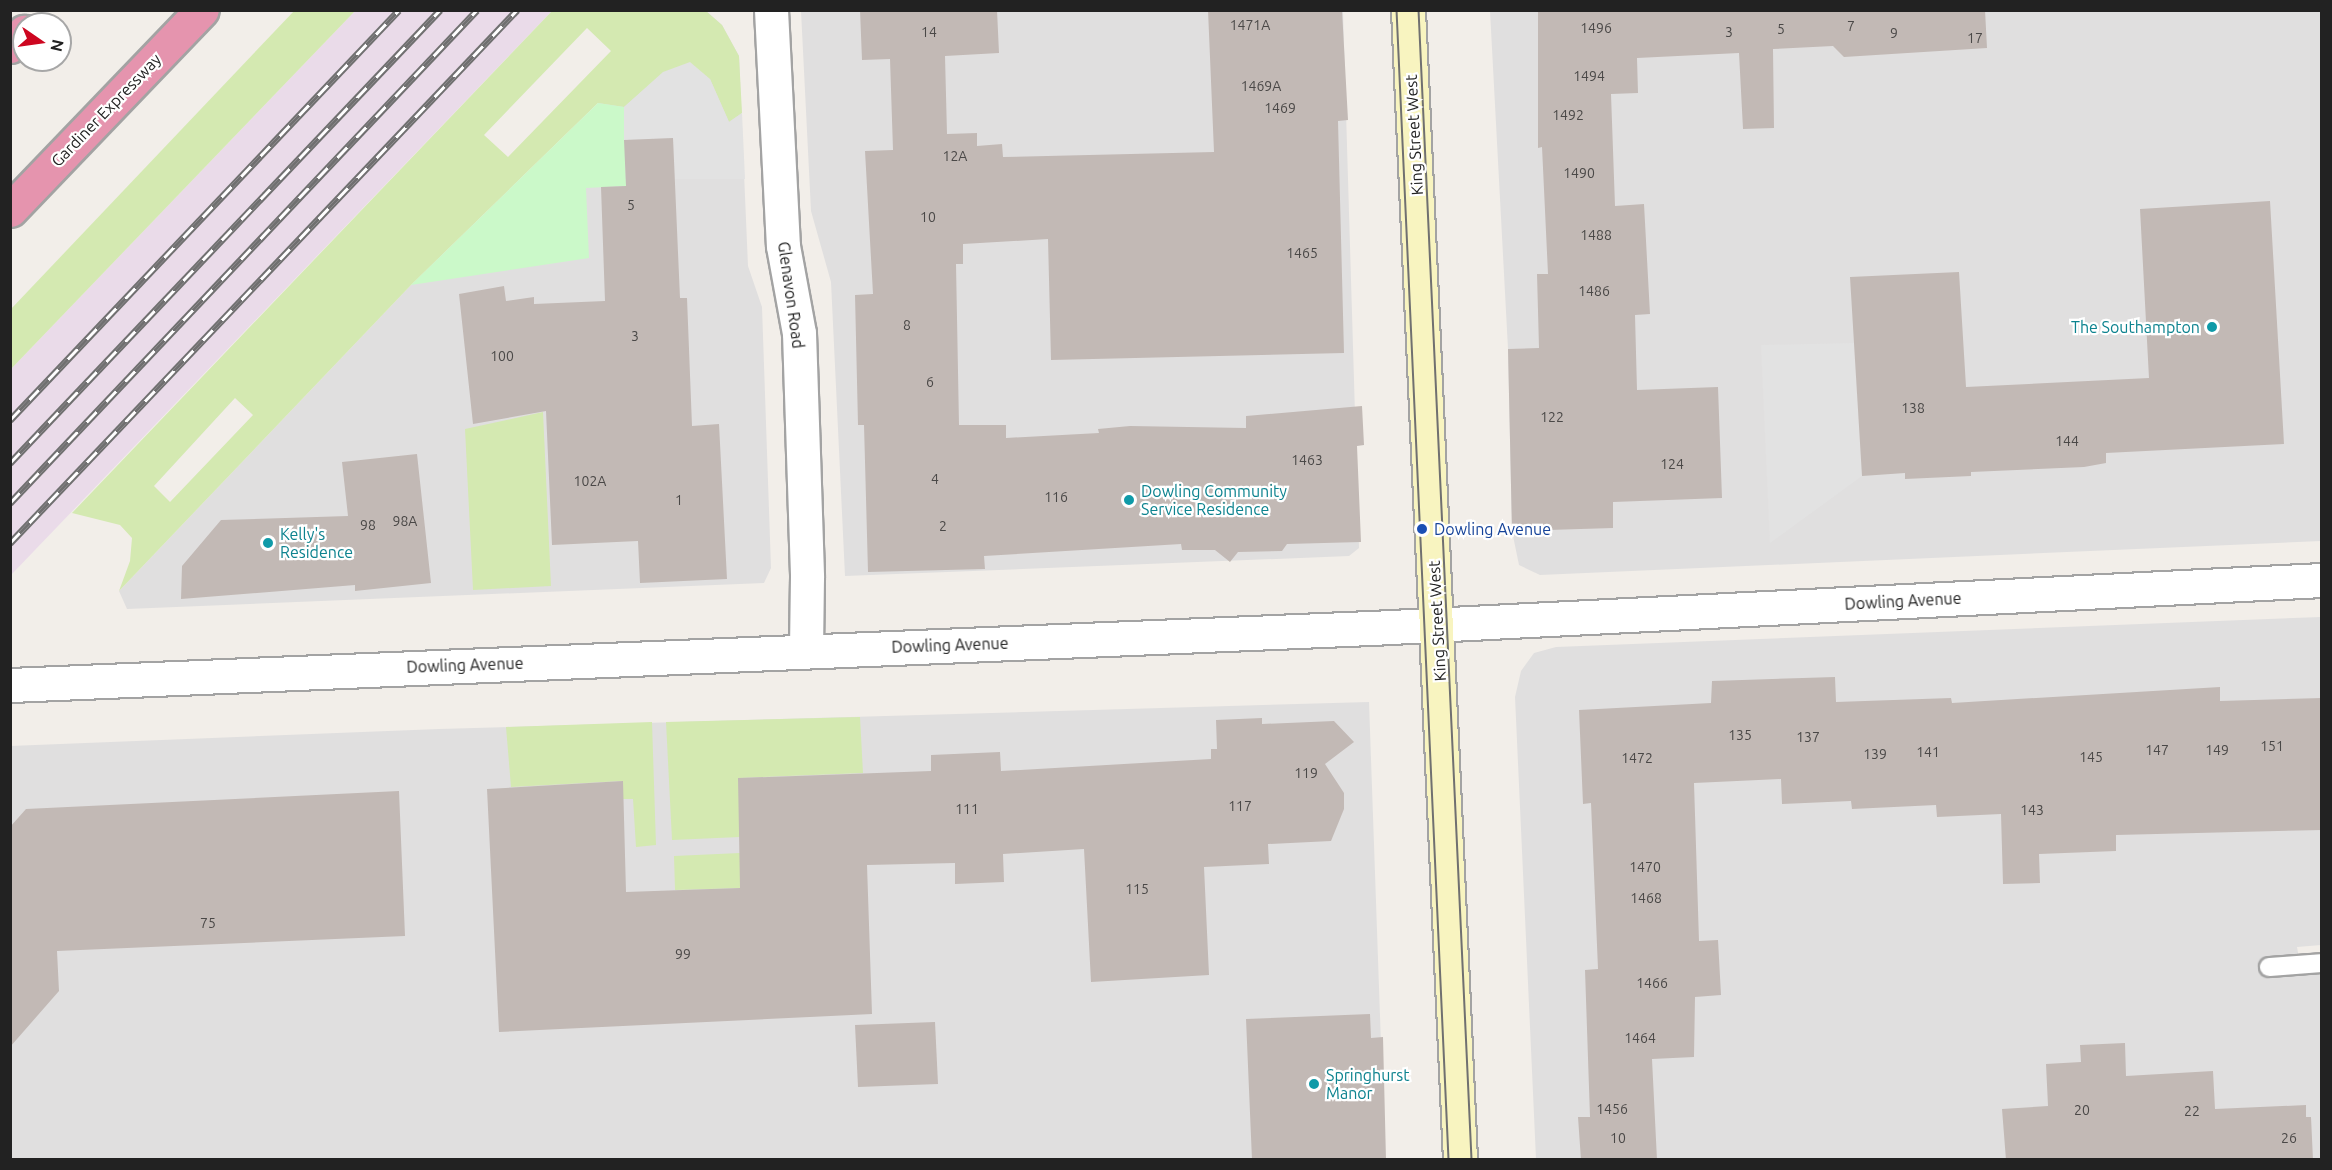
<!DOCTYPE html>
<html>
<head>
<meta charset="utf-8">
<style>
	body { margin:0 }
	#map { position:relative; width:2332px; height:1170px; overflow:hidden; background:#f2eee9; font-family:Ubuntu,sans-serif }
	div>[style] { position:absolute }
	.residential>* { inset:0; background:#e0dfdf }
	.industrial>* { inset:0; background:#eadbe9 }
	.grass>* { inset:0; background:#d4e9b1 }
	.park>* { inset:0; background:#cbf9c9 }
	.parking>* { inset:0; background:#e2e2e2 }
	.building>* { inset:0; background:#c2b9b5 }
	.roads { filter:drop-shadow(2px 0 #a3a3a3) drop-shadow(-2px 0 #a3a3a3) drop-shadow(0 2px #a3a3a3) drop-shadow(0 -2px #a3a3a3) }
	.lane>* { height:18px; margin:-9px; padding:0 9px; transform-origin:9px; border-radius:9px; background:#fff }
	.street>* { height:33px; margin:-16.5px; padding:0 16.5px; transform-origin:16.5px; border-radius:16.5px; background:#fff }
	.secondary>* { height:33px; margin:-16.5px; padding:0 16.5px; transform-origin:16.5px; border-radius:16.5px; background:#f8f4c0 }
	.highway>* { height:33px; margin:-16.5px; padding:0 16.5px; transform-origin:16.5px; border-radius:16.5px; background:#e594ae }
	.tram>* { height:1.5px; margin:-0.75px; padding:0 0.75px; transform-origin:0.75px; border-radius:0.75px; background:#707070 }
	.rail>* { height:7px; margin-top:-3.5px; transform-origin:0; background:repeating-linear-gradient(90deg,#fff 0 14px,#707070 0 28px); box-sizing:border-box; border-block:2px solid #707070 }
	.dots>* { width:16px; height:16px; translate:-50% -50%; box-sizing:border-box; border:3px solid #fff; border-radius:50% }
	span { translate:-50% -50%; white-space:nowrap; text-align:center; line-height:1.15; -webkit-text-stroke:4.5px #fff; paint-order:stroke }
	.number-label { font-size:14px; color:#4a4847 }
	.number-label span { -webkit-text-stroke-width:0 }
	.street-label { font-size:16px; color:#222 }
	.culture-label { font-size:16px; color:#0d838f }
	.right { translate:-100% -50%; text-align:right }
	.left { translate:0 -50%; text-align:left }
	.transit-label { font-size:16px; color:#164399 }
	.frame { position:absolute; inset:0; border:12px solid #222; pointer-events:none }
	.north { position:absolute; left:12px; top:12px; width:60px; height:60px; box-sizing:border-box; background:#fff; border:2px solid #a7a7a7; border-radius:50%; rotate:103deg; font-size:16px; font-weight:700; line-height:24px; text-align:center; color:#222 }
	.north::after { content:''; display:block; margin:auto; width:21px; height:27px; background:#cd0620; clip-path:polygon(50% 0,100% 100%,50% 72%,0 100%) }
</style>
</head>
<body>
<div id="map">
	<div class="residential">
		<i style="clip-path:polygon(694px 11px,706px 11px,722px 25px,739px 56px,748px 266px,762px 307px,771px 568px,764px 583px,127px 609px,119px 591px,411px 285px)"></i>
		<i style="clip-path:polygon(801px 11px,1343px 11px,1359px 548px,1349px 556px,845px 576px,831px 282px,811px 211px)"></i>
		<i style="clip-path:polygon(1490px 11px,2321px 11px,2321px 541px,1540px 575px,1519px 565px,1512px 531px,1508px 349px)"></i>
		<i style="clip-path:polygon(2321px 617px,2321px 945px,2297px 947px,2302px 975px,2321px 974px,2321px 1159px,1536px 1159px,1515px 697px,1521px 671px,1534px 653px,1556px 647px)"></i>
		<i style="clip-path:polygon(1369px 702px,1385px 1159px,11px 1159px,10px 746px,439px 729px)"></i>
	</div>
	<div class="industrial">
		<i style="clip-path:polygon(355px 11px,552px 11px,11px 575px,11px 369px)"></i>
	</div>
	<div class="grass">
		<i style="clip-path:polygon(294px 11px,355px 11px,11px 369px,11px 309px)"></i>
		<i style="clip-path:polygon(evenodd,552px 11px,706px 11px,722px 25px,739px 56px,742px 113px,729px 122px,710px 79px,663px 73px,624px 107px,598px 103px,411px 285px,119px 591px,130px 561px,132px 538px,120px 525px,72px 513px,552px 11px,587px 28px,611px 51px,508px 157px,484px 135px,587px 28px,552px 11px,235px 398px,253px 415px,170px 502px,154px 486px,235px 398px)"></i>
		<i style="clip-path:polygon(543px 412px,551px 586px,473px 590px,465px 429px)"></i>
		<i style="clip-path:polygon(860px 717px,863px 773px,739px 778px,740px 837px,672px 840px,666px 722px)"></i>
		<i style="clip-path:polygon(652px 722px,656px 845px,636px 847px,633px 799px,623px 799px,622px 781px,511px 787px,506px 727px)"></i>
		<i style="clip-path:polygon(740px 853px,742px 888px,675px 890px,674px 856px)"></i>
	</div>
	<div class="park">
		<i style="clip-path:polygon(598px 103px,624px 107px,626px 186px,586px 188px,589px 258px,411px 285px)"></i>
	</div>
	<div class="parking">
		<i style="clip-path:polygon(690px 62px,710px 79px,729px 122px,742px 113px,745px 179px,675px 179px,673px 138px,624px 140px,624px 107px,663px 72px)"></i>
		<i style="clip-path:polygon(1854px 343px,1862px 476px,1770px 543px,1761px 345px)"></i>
	</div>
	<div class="building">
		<i style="clip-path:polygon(860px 10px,997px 10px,999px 53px,945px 56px,947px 134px,977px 133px,977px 146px,1002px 144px,1003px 157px,1214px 152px,1208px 10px,1342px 10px,1348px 120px,1338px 121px,1344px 353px,1051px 360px,1048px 239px,963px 244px,963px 264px,956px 264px,959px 425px,1006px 425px,1006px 438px,1099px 433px,1098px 429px,1130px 426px,1246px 428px,1246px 416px,1362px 406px,1364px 445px,1357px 446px,1361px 542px,1287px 544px,1282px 551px,1238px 552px,1230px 562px,1215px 550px,1182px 550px,1181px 544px,984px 556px,985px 569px,868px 572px,864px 425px,858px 425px,855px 295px,873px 294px,865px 151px,893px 150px,890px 59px,862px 60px)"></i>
		<i style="clip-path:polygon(1538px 10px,1985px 10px,1987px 48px,1844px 57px,1833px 46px,1773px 49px,1774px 128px,1743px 129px,1739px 53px,1637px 58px,1638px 93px,1611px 94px,1615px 206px,1644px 204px,1650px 314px,1635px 315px,1637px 390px,1718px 387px,1722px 498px,1613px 502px,1613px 528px,1512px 531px,1508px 349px,1539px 348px,1537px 274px,1548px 274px,1542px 147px,1538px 148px)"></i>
		<i style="clip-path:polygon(673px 138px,680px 298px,687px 298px,692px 426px,719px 424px,727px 579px,640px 583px,638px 541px,552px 545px,546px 411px,473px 424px,459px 294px,504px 286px,506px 301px,534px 297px,534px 304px,605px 301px,601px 187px,626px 186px,624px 140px)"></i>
		<i style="clip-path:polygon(2270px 201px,2284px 444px,2106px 453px,2106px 463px,2084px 467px,1971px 472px,1971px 476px,1905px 479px,1905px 473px,1862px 476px,1850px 277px,1959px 272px,1966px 387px,2149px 378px,2140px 209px)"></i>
		<i style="clip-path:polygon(417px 454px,431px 583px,355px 591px,355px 585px,181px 599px,182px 566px,221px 520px,348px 516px,342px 462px)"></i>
		<i style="clip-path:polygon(1835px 677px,1836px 702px,1951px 698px,1952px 703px,2220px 687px,2220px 701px,2322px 698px,2322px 830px,2116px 835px,2116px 851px,2039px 854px,2040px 883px,2003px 884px,2001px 814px,1937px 817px,1936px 805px,1852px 809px,1851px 801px,1782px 804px,1781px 779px,1694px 783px,1699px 941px,1718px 940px,1721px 995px,1695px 997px,1694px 1057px,1652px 1059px,1657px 1160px,1581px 1160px,1578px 1117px,1590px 1117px,1585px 970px,1598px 969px,1591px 803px,1583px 804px,1579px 710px,1711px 703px,1712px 681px)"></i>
		<i style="clip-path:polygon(1262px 718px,1262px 724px,1334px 721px,1354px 742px,1325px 764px,1344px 793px,1344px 809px,1331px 841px,1268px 844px,1269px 864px,1204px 867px,1209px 975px,1091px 982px,1084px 849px,1003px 854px,1004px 882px,955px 884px,955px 863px,867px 865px,872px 1014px,499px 1032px,487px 789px,623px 781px,626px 892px,740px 888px,738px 778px,931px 771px,931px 755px,1000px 752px,1001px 771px,1211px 759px,1211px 749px,1217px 749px,1216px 720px)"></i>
		<i style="clip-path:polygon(399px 791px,405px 936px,57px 951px,59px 991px,10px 1047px,10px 827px,26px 809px)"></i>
		<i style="clip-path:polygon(1370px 1014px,1371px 1038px,1383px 1037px,1386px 1160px,1252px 1160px,1246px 1019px)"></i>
		<i style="clip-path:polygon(935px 1022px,938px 1084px,858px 1087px,855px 1025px)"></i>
		<i style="clip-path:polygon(2125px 1043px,2126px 1076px,2213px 1071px,2215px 1109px,2306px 1105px,2306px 1117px,2311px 1117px,2313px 1160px,2006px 1160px,2002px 1109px,2048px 1106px,2046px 1064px,2081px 1062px,2080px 1045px)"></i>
	</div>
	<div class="roads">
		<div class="lane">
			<i style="left:2269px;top:967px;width:53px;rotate:-4.3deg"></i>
		</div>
		<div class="street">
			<i style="left:771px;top:10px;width:236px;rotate:87.1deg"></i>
			<i style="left:783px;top:246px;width:88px;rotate:79.6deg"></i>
			<i style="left:799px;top:333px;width:244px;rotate:88.1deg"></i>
			<i style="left:807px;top:577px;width:74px;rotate:90.8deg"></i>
			<i style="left:10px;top:685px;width:1362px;rotate:-2.4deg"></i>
			<i style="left:1371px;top:628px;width:952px;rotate:-2.89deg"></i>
		</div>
		<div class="secondary">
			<i style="left:1408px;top:10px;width:1151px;rotate:87.41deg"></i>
		</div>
		<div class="highway">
			<i style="left:10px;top:46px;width:20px;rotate:-45deg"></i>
			<i style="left:10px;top:210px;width:277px;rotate:-46.2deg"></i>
		</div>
	</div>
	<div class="tram">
		<i style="left:1397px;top:10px;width:1151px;rotate:87.41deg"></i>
		<i style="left:1419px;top:10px;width:1151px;rotate:87.36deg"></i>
	</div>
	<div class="rail">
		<i style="left:10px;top:420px;width:565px;rotate:-46.51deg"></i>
		<i style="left:10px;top:463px;width:625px;rotate:-46.49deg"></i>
		<i style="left:10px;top:503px;width:679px;rotate:-46.55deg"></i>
		<i style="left:10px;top:543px;width:736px;rotate:-46.43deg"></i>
	</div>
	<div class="dots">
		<i style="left:2212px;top:327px;background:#0f9aa8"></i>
		<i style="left:1129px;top:500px;background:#0f9aa8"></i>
		<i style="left:1422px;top:529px;background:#1a4fb4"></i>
		<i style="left:268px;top:543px;background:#0f9aa8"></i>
		<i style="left:1314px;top:1084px;background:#0f9aa8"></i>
	</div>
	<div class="number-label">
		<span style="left:1250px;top:25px">1471A</span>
		<span style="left:1851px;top:26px">7</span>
		<span style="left:1596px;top:28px">1496</span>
		<span style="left:1781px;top:29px">5</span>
		<span style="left:929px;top:32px">14</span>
		<span style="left:1729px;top:32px">3</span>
		<span style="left:1894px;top:33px">9</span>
		<span style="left:1975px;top:38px">17</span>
		<span style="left:1589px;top:76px">1494</span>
		<span style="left:1261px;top:86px">1469A</span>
		<span style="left:1280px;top:108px">1469</span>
		<span style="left:1568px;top:115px">1492</span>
		<span style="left:955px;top:156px">12A</span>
		<span style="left:1579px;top:173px">1490</span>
		<span style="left:631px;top:205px">5</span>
		<span style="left:928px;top:217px">10</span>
		<span style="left:1596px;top:235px">1488</span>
		<span style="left:1302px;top:253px">1465</span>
		<span style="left:1594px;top:291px">1486</span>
		<span style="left:907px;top:325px">8</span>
		<span style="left:635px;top:336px">3</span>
		<span style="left:502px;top:356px">100</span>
		<span style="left:930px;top:382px">6</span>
		<span style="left:1913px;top:408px">138</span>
		<span style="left:1552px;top:417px">122</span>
		<span style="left:2067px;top:441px">144</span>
		<span style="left:1307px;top:460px">1463</span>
		<span style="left:1672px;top:464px">124</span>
		<span style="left:935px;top:479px">4</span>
		<span style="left:590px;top:481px">102A</span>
		<span style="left:1056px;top:497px">116</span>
		<span style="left:679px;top:500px">1</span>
		<span style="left:405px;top:521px">98A</span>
		<span style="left:368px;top:525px">98</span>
		<span style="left:943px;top:526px">2</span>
		<span style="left:1740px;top:735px">135</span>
		<span style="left:1808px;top:737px">137</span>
		<span style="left:2272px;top:746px">151</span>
		<span style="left:2157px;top:750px">147</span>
		<span style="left:2217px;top:750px">149</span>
		<span style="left:1928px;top:752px">141</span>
		<span style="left:1875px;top:754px">139</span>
		<span style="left:2091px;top:757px">145</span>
		<span style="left:1637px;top:758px">1472</span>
		<span style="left:1306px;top:773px">119</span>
		<span style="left:1240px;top:806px">117</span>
		<span style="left:967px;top:809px">111</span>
		<span style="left:2032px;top:810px">143</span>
		<span style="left:1645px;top:867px">1470</span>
		<span style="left:1137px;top:889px">115</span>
		<span style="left:1646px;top:898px">1468</span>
		<span style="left:208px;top:923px">75</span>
		<span style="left:683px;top:954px">99</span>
		<span style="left:1652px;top:983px">1466</span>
		<span style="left:1640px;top:1038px">1464</span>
		<span style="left:1612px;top:1109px">1456</span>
		<span style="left:2082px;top:1110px">20</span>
		<span style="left:2192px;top:1111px">22</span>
		<span style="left:1618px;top:1138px">10</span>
		<span style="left:2289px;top:1138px">26</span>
	</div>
	<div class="street-label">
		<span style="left:106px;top:110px;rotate:-46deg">Gardiner Expressway</span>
		<span style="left:1414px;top:135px;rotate:-93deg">King Street West</span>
		<span style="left:791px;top:295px;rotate:82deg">Glenavon Road</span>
		<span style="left:1903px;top:601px;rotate:-3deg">Dowling Avenue</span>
		<span style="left:1437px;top:621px;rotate:-93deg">King Street West</span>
		<span style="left:950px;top:645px;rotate:-2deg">Dowling Avenue</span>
		<span style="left:465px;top:665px;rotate:-2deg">Dowling Avenue</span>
	</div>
	<div class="culture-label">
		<span class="right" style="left:2200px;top:327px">The Southampton</span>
		<span class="left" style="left:1141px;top:500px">Dowling Community<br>Service Residence</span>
		<span class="left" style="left:280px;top:543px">Kelly's<br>Residence</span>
		<span class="left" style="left:1326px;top:1084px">Springhurst<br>Manor</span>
	</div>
	<div class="transit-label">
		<span class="left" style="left:1434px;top:529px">Dowling Avenue</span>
	</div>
	<div class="frame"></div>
	<div class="north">N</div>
</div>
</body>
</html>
